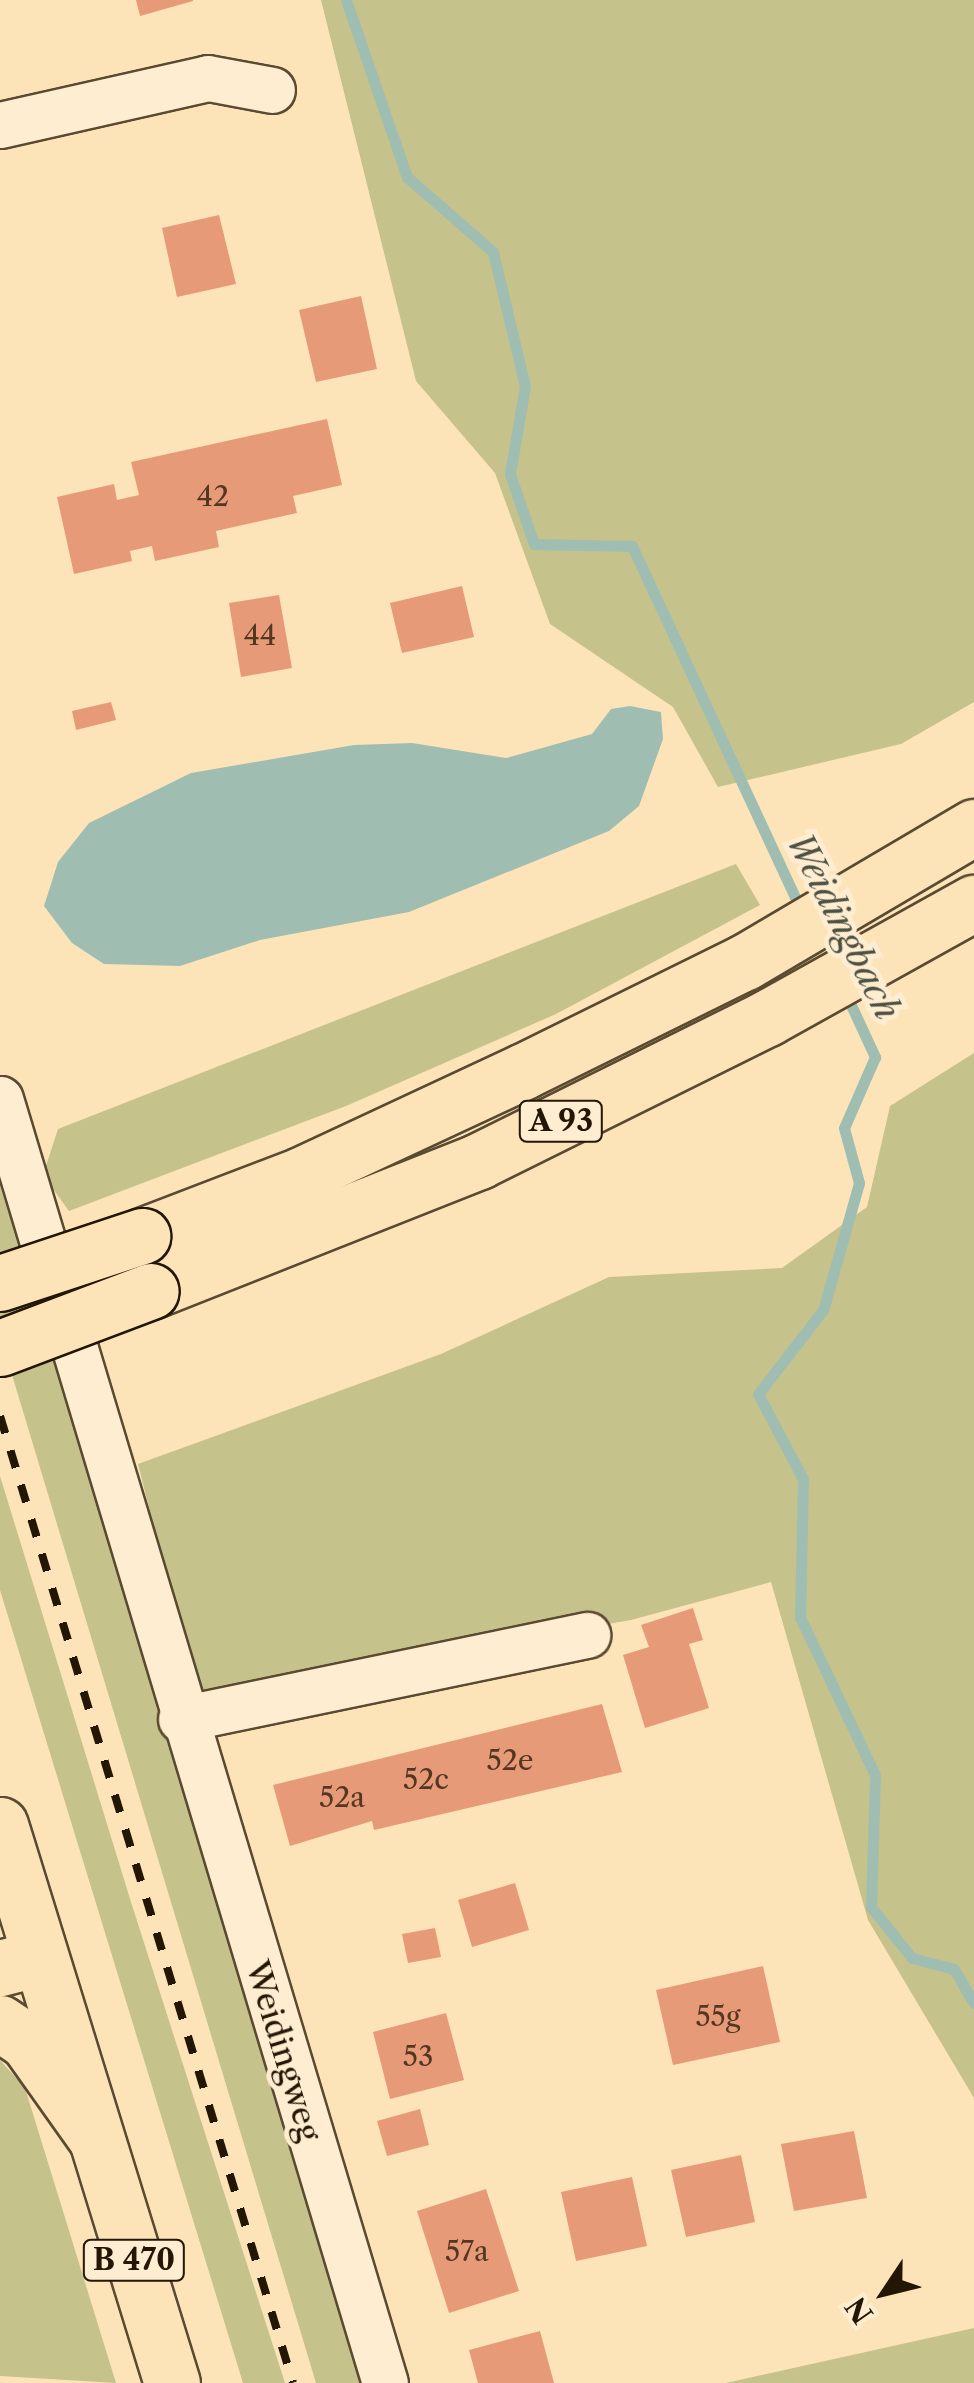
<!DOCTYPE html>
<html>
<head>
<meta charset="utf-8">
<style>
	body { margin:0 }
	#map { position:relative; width:974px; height:2383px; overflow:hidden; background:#fde4b8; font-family:"Libre Caslon Text",serif }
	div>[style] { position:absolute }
	.green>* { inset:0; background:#c5c28b }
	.water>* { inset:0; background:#9fbeb1 }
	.stream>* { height:11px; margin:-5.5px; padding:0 5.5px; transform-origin:5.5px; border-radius:5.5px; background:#9fbeb1 }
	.building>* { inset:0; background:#e69a78 }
	.roads { filter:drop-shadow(2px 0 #5a4a31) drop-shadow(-2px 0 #5a4a31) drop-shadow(0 2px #5a4a31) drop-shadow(0 -2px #5a4a31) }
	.minor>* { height:45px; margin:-22.5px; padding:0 22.5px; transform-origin:22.5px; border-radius:22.5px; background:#feedd1 }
	.primary>* { height:55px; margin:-27.5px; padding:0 27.5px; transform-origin:27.5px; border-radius:27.5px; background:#fde4b8 }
	.motorway>* { height:55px; margin:-27.5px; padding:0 27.5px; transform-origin:27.5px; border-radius:27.5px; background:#fde4b8 }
	.rail>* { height:8px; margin-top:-4px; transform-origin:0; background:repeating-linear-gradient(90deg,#231604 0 18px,transparent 0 36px) }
	.bridges { filter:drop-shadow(2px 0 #231604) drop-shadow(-2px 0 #231604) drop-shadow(0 2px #231604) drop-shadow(0 -2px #231604) }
	.motorway-bridge>* { height:55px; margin:-27.5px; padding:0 27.5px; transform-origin:27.5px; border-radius:27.5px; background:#fde4b8 }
	span { translate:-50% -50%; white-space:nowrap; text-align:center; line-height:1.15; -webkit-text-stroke:10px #feedd1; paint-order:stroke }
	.number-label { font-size:28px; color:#543721 }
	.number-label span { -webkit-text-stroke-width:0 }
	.shield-label span { padding:2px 8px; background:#feedd1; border:2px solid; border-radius:8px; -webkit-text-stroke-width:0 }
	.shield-label { font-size:30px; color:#231604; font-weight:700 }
	.street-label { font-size:32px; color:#231604 }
	.water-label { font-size:35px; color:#4e5141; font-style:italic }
	.north { position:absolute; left:834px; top:2243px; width:100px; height:100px; -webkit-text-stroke:8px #feedd1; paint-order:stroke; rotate:235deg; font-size:28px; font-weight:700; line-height:40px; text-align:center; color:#231604 }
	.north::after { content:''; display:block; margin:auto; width:35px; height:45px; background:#231604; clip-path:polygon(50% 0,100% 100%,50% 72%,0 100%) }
</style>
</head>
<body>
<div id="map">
	<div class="green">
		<i style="clip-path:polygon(321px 0,974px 0,974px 702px,901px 744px,718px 787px,673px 707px,550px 624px,495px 473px,416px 381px)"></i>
		<i style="clip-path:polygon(736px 864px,760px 905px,556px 1014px,346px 1106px,69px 1211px,43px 1175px,58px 1129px)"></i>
		<i style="clip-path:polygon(974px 1053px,974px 2098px,868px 1920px,771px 1582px,631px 1620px,196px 1695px,138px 1464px,441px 1354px,609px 1277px,782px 1268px,867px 1207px,890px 1106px)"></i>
		<i style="clip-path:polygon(0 1185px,184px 1775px,366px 2383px,316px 2383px,0 1335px)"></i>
		<i style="clip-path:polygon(0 1476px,131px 1902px,285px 2383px,243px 2383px,0 1590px)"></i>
		<i style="clip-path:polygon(0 2060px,25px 2088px,116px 2383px,0 2376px)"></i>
		<i style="clip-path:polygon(974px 2328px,974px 2383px,726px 2383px)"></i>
	</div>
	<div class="water">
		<i style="clip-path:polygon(630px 706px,661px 712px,663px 739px,639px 806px,609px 831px,409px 912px,260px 940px,180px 966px,104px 964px,72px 943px,44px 906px,58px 862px,89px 823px,191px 773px,354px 745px,412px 743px,506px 758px,592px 734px,611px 709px)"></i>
	</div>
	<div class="stream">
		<i style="left:346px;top:0;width:187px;rotate:71deg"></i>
		<i style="left:407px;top:177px;width:114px;rotate:41.1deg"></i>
		<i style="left:493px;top:252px;width:138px;rotate:76.6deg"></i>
		<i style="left:525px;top:386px;width:89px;rotate:99.7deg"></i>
		<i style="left:510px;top:474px;width:74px;rotate:71.1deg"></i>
		<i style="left:534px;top:544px;width:98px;rotate:1.2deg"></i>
		<i style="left:632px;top:546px;width:401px;rotate:65.1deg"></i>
		<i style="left:845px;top:992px;width:72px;rotate:65.2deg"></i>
		<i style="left:875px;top:1057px;width:77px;rotate:113.6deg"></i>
		<i style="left:844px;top:1128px;width:57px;rotate:74.7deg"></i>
		<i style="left:859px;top:1183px;width:132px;rotate:105.8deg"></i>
		<i style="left:823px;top:1310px;width:106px;rotate:127.7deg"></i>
		<i style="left:758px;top:1394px;width:96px;rotate:62.1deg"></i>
		<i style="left:803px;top:1479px;width:138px;rotate:91.2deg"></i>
		<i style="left:800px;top:1617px;width:175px;rotate:64.6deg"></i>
		<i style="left:875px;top:1775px;width:132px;rotate:91.7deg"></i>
		<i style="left:871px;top:1907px;width:65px;rotate:51.2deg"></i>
		<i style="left:912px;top:1958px;width:43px;rotate:14.7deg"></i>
		<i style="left:954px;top:1969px;width:39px;rotate:60deg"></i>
	</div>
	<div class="building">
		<i style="clip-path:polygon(136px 0,193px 0,193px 1px,140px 16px)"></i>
		<i style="clip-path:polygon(219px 215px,236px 284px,177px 297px,162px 228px)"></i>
		<i style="clip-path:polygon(361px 296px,377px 369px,316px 382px,299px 310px)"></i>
		<i style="clip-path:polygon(327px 419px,342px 485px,293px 496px,297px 513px,216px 531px,219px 547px,155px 561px,152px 546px,130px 551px,132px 561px,74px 574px,57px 497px,114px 484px,117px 500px,139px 495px,131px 462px)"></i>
		<i style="clip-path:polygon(462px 586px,474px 637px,402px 653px,390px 603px)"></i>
		<i style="clip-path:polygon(279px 595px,292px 668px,241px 677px,229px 603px)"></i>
		<i style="clip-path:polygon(111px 702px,116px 720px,76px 730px,72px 711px)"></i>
		<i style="clip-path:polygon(693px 1608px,703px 1640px,689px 1644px,709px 1708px,645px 1728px,623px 1655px,649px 1647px,641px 1625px)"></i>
		<i style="clip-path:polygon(602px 1704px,622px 1772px,374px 1830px,372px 1821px,290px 1846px,273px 1785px)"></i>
		<i style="clip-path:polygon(515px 1883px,529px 1930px,472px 1947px,458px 1900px)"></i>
		<i style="clip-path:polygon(435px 1928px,441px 1957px,408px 1963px,402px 1934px)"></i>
		<i style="clip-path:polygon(763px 1966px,780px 2042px,673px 2065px,656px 1990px)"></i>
		<i style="clip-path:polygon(446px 2013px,464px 2080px,390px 2099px,373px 2032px)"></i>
		<i style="clip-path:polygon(420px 2109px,429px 2145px,387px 2156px,377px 2121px)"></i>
		<i style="clip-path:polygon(854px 2131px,867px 2198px,794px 2211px,781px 2144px)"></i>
		<i style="clip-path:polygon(741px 2155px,755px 2222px,686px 2237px,671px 2170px)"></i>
		<i style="clip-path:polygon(632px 2177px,647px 2246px,576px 2261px,561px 2192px)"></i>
		<i style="clip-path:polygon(486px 2189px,519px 2291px,449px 2313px,417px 2211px)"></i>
		<i style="clip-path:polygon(540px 2331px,554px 2383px,478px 2383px,469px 2350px)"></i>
	</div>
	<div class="roads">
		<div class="minor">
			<i style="left:0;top:125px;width:213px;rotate:-12.7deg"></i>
			<i style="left:208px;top:78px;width:65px;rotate:10.6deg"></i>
			<i style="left:0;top:1099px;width:1340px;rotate:73.31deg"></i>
			<i style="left:181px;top:1719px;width:415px;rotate:-11.7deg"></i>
		</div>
		<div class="primary">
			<i style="left:0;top:1825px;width:584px;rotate:72.87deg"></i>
		</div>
		<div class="motorway">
			<i style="left:142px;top:1236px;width:170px;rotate:-21deg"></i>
			<i style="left:301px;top:1175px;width:246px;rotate:-25deg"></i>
			<i style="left:524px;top:1071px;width:246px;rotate:-26.3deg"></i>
			<i style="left:745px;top:962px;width:266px;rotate:-30.5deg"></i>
			<i style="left:151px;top:1291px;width:353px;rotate:-21.6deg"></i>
			<i style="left:479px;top:1161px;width:322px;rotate:-26.4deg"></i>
			<i style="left:767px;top:1018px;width:237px;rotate:-29.1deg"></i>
			<i style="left:0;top:1968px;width:40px;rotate:-14.4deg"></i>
			<i style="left:0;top:2023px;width:32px;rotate:34deg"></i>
			<i style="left:27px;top:2041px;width:119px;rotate:54.6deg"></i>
		</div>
	</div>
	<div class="rail">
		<i style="left:0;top:1416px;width:1010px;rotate:73.14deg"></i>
	</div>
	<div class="bridges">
		<div class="motorway-bridge">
			<i style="left:0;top:1283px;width:150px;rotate:-18.3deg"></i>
			<i style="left:0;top:1348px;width:161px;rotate:-20.7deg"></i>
		</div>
	</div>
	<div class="number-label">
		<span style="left:213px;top:496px">42</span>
		<span style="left:260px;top:635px">44</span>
		<span style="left:510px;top:1760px">52e</span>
		<span style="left:426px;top:1779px">52c</span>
		<span style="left:342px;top:1797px">52a</span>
		<span style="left:718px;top:2016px">55g</span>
		<span style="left:418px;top:2056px">53</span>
		<span style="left:467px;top:2251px">57a</span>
	</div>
	<div class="shield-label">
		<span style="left:561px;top:1121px">A 93</span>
		<span style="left:134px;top:2260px">B 470</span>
	</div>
	<div class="street-label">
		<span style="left:283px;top:2051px;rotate:73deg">Weidingweg</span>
	</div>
	<div class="water-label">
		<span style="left:843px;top:926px;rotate:63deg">Weidingbach</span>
	</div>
	<div class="north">N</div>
</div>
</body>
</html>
